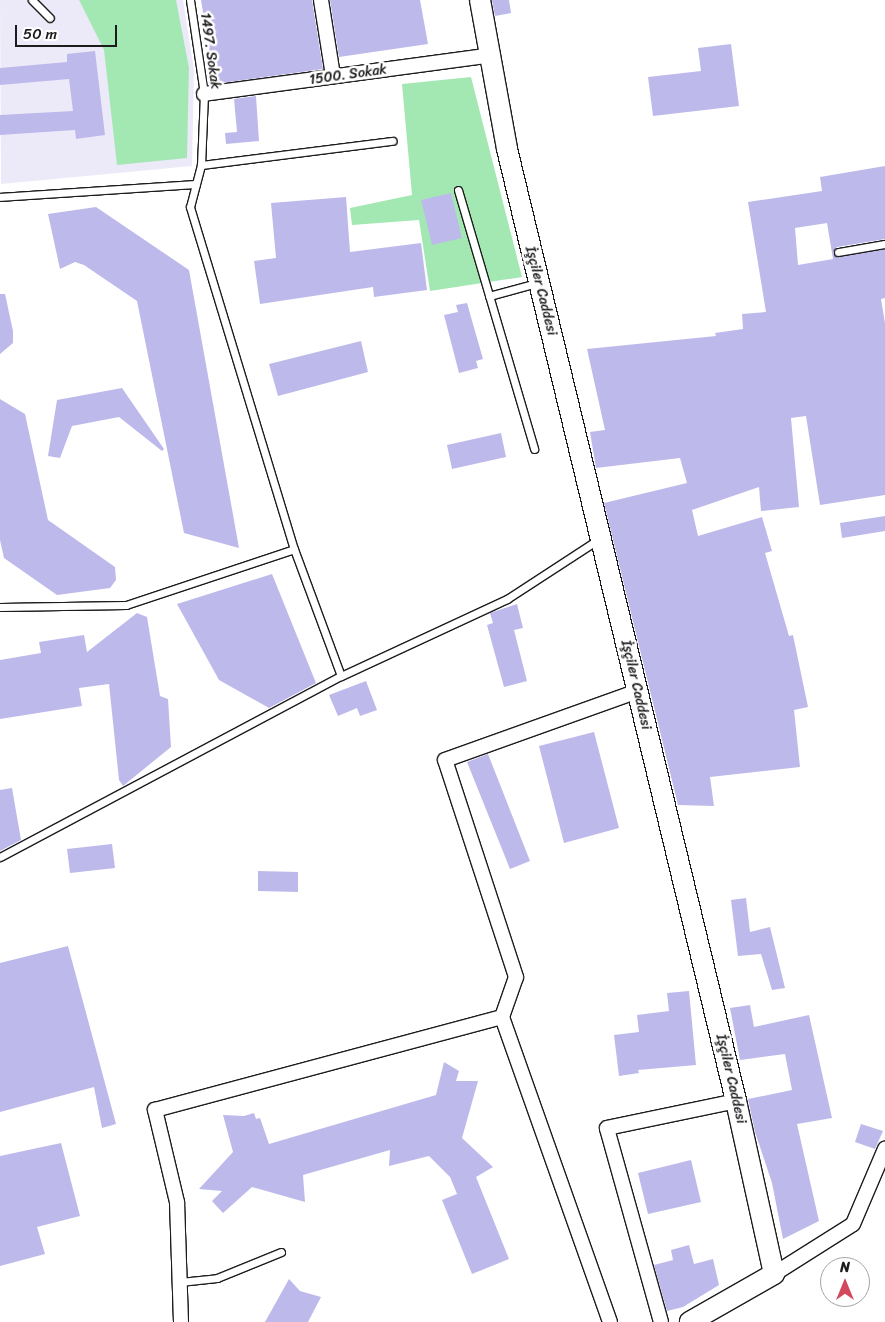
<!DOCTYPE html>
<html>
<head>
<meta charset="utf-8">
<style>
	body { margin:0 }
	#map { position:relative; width:885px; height:1322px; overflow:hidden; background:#fff; font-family:Sriracha,sans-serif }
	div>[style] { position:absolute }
	.built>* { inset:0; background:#eceaf9 }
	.green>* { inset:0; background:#a3e8b3 }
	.building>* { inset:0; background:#beb9eb }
	.roads { filter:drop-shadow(1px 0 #1c1c1c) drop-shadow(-1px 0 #1c1c1c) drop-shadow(0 1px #1c1c1c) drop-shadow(0 -1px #1c1c1c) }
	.lane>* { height:7px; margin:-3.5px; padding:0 3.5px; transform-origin:3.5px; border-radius:3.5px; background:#fff }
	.street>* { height:14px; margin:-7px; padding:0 7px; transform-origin:7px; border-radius:7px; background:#fff }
	.secondary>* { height:20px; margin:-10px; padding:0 10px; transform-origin:10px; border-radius:10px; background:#fff }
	span { translate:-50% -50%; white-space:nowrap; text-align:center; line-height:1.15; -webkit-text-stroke:5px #fff; paint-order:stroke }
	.street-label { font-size:14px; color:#1c1c1c }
	.north { position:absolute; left:820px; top:1257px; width:50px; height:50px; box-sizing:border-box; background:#fff; border:1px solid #a4a4a4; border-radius:50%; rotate:0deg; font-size:14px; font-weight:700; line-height:20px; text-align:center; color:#1c1c1c }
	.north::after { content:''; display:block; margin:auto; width:18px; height:22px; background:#d1495b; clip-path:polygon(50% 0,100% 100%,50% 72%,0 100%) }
	.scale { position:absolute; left:15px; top:25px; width:102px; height:22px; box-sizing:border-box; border:2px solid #1c1c1c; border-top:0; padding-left:6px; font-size:15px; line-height:18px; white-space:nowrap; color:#1c1c1c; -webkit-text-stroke:4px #fff; paint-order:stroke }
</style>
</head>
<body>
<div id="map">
	<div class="built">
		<i style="clip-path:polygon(0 0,183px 0,194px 71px,192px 166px,1px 184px)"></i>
	</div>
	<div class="green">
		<i style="clip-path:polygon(79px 0,176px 0,189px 68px,187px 158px,117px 165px,104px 50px)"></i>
		<i style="clip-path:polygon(471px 77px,522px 277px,430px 291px,419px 220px,352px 225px,350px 208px,412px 195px,402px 84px)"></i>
	</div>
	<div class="building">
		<i style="clip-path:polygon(201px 0,312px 0,323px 69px,215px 84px)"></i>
		<i style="clip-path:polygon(330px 0,420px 0,428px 44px,339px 57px)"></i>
		<i style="clip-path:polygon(492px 0,509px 0,511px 13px,495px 16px)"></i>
		<i style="clip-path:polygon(731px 44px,739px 106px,653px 116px,648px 77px,701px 71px,698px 48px)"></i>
		<i style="clip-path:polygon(95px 51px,105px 135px,76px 139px,75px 130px,0 135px,0 115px,73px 111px,69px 79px,0 85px,0 68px,67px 62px,67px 54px)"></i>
		<i style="clip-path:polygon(256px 96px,259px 141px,226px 144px,225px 133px,237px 132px,234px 99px)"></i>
		<i style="clip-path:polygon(evenodd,885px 166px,885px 239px,837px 247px,833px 252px,839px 257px,885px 249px,885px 298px,881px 299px,885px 323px,885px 495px,820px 505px,806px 416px,791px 418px,799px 507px,761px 511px,759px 487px,692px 510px,698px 536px,762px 517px,772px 551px,765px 553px,789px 636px,793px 635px,808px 707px,794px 710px,800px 767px,710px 777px,714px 806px,678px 805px,604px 503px,687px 483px,680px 458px,596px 468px,590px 432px,605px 430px,587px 349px,716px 336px,715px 333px,743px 329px,742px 314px,766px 312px,748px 202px,822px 191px,820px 177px,885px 166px,827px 223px,833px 259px,798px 265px,795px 228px,827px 223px)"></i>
		<i style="clip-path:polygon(451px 193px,462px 238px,432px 245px,421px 200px)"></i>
		<i style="clip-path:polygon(346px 197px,350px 252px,421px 243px,427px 290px,374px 297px,373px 287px,260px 304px,254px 261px,276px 258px,271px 203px)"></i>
		<i style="clip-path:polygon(96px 207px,189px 270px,239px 548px,184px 533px,137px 301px,84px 265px,75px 262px,60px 269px,48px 214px)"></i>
		<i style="clip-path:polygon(0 294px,5px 294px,13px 331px,13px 343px,0 354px)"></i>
		<i style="clip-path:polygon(467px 303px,483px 359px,476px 361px,478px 368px,459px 373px,444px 315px,458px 312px,456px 305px)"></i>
		<i style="clip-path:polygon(361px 341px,368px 372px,278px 396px,269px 364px)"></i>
		<i style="clip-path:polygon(122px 388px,164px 449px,162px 451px,119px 417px,72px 426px,60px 458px,48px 456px,57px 400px)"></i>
		<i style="clip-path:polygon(0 399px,25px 414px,48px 520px,115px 567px,116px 580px,110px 588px,57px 595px,4px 558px,0 540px)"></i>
		<i style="clip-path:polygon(501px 433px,506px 457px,452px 469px,447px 445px)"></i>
		<i style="clip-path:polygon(885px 516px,885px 531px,842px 538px,840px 523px)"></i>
		<i style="clip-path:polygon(272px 574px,316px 683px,269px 708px,219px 680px,177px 604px)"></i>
		<i style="clip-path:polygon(517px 604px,523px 628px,514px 630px,527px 681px,504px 687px,487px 625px,493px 623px,490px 613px)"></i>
		<i style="clip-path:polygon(137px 613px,147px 617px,160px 696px,168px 699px,171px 747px,123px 786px,119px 780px,109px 684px,79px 688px,82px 706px,0 719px,0 660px,41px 653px,39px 642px,84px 635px,87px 652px)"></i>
		<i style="clip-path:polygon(366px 681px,377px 710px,360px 716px,357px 708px,338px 716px,329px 695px)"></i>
		<i style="clip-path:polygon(594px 732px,619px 828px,564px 843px,539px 746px)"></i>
		<i style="clip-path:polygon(488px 754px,530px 861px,510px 869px,467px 762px)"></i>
		<i style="clip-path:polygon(12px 788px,21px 840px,0 851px,0 790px)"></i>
		<i style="clip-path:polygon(112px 844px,115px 868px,70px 873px,67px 849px)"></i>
		<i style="clip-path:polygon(258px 871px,298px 872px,298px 892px,258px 891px)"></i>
		<i style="clip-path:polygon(746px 898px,750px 932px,770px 927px,785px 988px,772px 990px,761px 954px,738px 956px,731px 900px)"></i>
		<i style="clip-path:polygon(68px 946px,116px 1124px,102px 1128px,94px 1087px,0 1112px,0 963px)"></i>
		<i style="clip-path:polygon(689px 991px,696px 1065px,638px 1070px,639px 1073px,619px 1076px,614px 1035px,639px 1032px,637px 1015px,669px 1011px,667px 993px)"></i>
		<i style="clip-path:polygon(750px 1005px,754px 1027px,809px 1015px,832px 1118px,797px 1124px,819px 1221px,783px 1239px,772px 1183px,755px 1132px,748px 1099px,792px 1090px,785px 1054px,740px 1060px,730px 1008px)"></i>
		<i style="clip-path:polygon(444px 1062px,459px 1071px,456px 1081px,478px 1081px,462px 1138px,493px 1167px,476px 1177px,509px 1259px,472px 1274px,442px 1200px,457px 1194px,450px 1177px,429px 1156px,389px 1166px,390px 1150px,303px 1175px,305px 1202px,252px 1187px,223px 1213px,212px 1201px,222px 1191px,199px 1189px,233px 1152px,223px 1115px,244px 1116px,254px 1113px,256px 1119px,260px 1118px,269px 1144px,436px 1095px)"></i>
		<i style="clip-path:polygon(861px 1124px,883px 1131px,875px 1149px,855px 1142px)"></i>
		<i style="clip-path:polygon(61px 1143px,80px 1216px,37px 1227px,45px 1254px,0 1266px,0 1156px)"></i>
		<i style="clip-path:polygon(691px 1160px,701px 1202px,648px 1214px,638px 1173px)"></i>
		<i style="clip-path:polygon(689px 1245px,694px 1264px,713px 1259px,719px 1285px,683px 1307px,667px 1311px,654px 1265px,673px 1260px,671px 1250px)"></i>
		<i style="clip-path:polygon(289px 1279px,300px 1291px,321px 1297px,308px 1322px,265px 1322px)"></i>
	</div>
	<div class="roads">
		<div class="lane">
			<i style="left:32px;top:0;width:25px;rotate:45deg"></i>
			<i style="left:190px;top:0;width:95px;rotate:81.5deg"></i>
			<i style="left:204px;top:94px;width:71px;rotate:92.4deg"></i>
			<i style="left:201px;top:165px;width:43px;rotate:104.7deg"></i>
			<i style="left:190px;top:207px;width:357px;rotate:73.1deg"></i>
			<i style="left:294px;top:549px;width:135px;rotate:69.7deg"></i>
			<i style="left:201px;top:165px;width:193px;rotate:-7.2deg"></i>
			<i style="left:458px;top:190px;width:270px;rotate:73.6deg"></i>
			<i style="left:0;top:197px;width:196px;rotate:-3.8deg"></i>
			<i style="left:838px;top:252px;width:48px;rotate:-9.7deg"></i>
			<i style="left:489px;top:296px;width:50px;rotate:-15.2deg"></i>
			<i style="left:0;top:607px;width:126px;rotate:-0.9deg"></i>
			<i style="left:126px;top:605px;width:177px;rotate:-18.4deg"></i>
			<i style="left:0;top:857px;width:386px;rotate:-28deg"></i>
			<i style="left:341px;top:676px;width:183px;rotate:-24.9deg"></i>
			<i style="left:507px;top:599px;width:110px;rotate:-33.1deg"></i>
			<i style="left:180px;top:1282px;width:37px;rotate:-6deg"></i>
			<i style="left:217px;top:1278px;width:69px;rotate:-22.1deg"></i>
		</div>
		<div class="street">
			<i style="left:321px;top:0;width:77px;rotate:81deg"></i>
			<i style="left:204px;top:94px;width:290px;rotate:-7.7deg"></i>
			<i style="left:774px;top:1274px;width:93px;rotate:-32.3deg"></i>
			<i style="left:853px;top:1224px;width:82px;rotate:-66.9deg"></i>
			<i style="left:181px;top:1322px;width:120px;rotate:-91.9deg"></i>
			<i style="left:177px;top:1202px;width:95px;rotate:-103.4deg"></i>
			<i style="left:155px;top:1110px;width:359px;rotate:-15deg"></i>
			<i style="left:610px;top:1322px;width:324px;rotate:-109.5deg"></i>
			<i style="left:502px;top:1017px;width:42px;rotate:-70.7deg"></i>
			<i style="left:516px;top:977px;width:228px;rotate:-108.1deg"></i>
			<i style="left:445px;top:760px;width:205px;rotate:-19.7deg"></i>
			<i style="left:661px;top:1322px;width:201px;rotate:-105.6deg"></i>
			<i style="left:607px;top:1128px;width:132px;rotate:-11.8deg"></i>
		</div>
		<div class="secondary">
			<i style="left:480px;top:0;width:151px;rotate:79.7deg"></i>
			<i style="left:507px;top:149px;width:979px;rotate:76.47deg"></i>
			<i style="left:736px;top:1101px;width:177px;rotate:77.6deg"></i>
			<i style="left:774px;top:1274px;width:97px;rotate:150.3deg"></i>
		</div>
	</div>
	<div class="street-label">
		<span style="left:210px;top:51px;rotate:82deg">1497. Sokak</span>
		<span style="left:348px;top:75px;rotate:-8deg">1500. Sokak</span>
		<span style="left:541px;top:291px;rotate:76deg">İşçiler Caddesi</span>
		<span style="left:636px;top:685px;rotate:77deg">İşçiler Caddesi</span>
		<span style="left:731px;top:1079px;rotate:77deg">İşçiler Caddesi</span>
	</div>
	<div class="north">N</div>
	<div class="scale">50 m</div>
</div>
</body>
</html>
